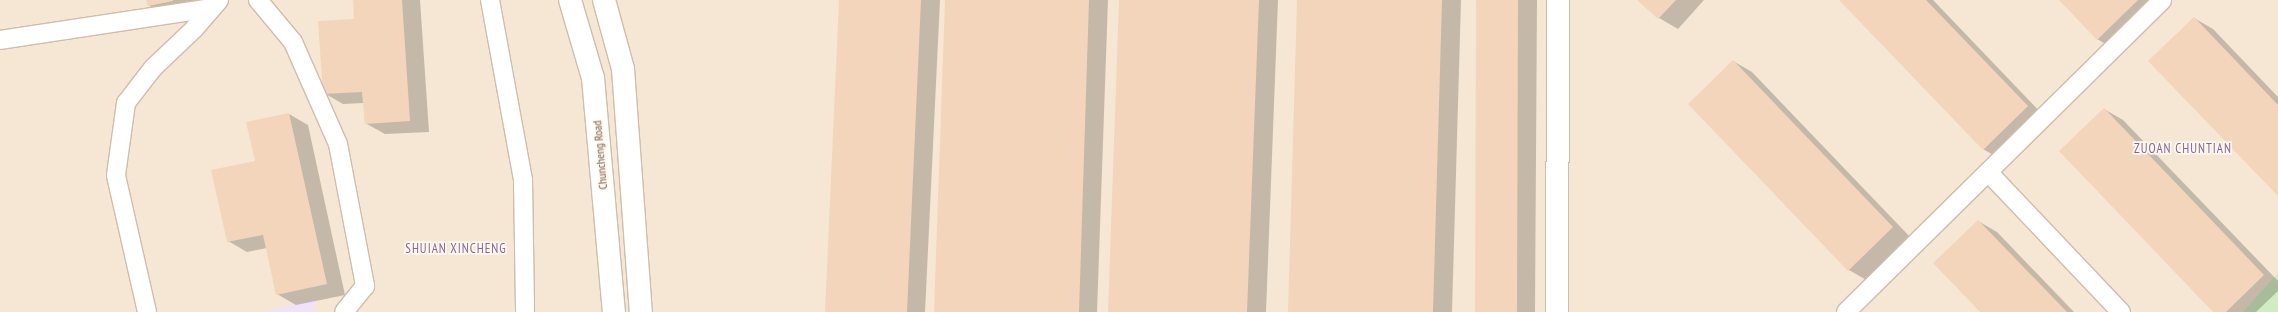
<!DOCTYPE html>
<html>
<head>
<meta charset="utf-8">
<style>
	body { margin:0 }
	#map { position:relative; width:2278px; height:312px; overflow:hidden; background:#fdf5e6; font-family:"PT Sans Narrow",sans-serif }
	div>[style] { position:absolute }
	.residential>* { inset:0; background:#f5e7d4 }
	.education>* { inset:0; background:#f2e2f9 }
	.green>* { inset:0; background:#d2ebc3 }
	.shadow>* { inset:0; background:#0003 }
	.building>* { inset:0; background:#f3d5bc }
	.roads { filter:drop-shadow(1px 0 #cfbdac) drop-shadow(-1px 0 #cfbdac) drop-shadow(0 1px #cfbdac) drop-shadow(0 -1px #cfbdac) }
	.lane>* { height:18px; margin:-9px; padding:0 9px; transform-origin:9px; border-radius:9px; background:#fff }
	.street>* { height:22px; margin:-11px; padding:0 11px; transform-origin:11px; border-radius:11px; background:#fff }
	.secondary>* { height:22px; margin:-11px; padding:0 11px; transform-origin:11px; border-radius:11px; background:#fff }
	span { translate:-50% -50%; white-space:nowrap; text-align:center; line-height:1.15; -webkit-text-stroke:3.5px #fff9ed; paint-order:stroke }
	.street-label { font-size:12px; color:#775c4a }
	.neighbourhood-label { font-size:13px; color:#8b659a; letter-spacing:1px }
</style>
</head>
<body>
<div id="map">
	<div class="residential">
		<i style="clip-path:polygon(0 0,2278px 0,2278px 312px,0 312px)"></i>
	</div>
	<div class="education">
		<i style="clip-path:polygon(316px 299px,314px 312px,263px 312px)"></i>
	</div>
	<div class="green">
		<i style="clip-path:polygon(2278px 273px,2278px 312px,2243px 312px)"></i>
	</div>
	<div class="shadow">
		<i style="clip-path:polygon(147px 0,212px 0,167px 16px,148px 5px)"></i>
		<i style="clip-path:polygon(354px 0,420px 0,429px 132px,385px 134px,365px 123px,364px 103px,343px 104px,324px 93px,355px 20px)"></i>
		<i style="clip-path:polygon(840px 0,940px 0,925px 312px,826px 312px)"></i>
		<i style="clip-path:polygon(946px 0,1108px 0,1097px 312px,935px 312px)"></i>
		<i style="clip-path:polygon(1120px 0,1278px 0,1266px 312px,1109px 312px)"></i>
		<i style="clip-path:polygon(1298px 0,1461px 0,1452px 312px,1289px 312px)"></i>
		<i style="clip-path:polygon(1477px 0,1537px 0,1535px 312px,1476px 312px)"></i>
		<i style="clip-path:polygon(1639px 0,1704px 0,1678px 29px,1659px 18px)"></i>
		<i style="clip-path:polygon(1841px 0,1933px 0,2046px 118px,2002px 160px,1983px 149px)"></i>
		<i style="clip-path:polygon(2060px 0,2154px 0,2116px 50px,2097px 39px)"></i>
		<i style="clip-path:polygon(2194px 18px,2213px 29px,2278px 97px,2278px 194px)"></i>
		<i style="clip-path:polygon(1733px 61px,1752px 72px,1912px 239px,1868px 281px,1849px 270px)"></i>
		<i style="clip-path:polygon(2104px 109px,2123px 120px,2278px 281px,2278px 291px,2256px 312px,2214px 312px)"></i>
		<i style="clip-path:polygon(289px 114px,308px 125px,345px 295px,296px 305px,277px 294px,267px 248px,247px 252px,228px 241px)"></i>
		<i style="clip-path:polygon(1978px 221px,1997px 232px,2074px 312px,1981px 312px)"></i>
	</div>
	<div class="building">
		<i style="clip-path:polygon(146px 0,173px 0,173px 1px,148px 6px)"></i>
		<i style="clip-path:polygon(353px 0,402px 0,410px 121px,365px 124px,362px 92px,323px 94px,318px 21px,354px 19px)"></i>
		<i style="clip-path:polygon(839px 0,921px 0,907px 312px,825px 312px)"></i>
		<i style="clip-path:polygon(945px 0,1089px 0,1079px 312px,934px 312px)"></i>
		<i style="clip-path:polygon(1119px 0,1259px 0,1247px 312px,1108px 312px)"></i>
		<i style="clip-path:polygon(1297px 0,1442px 0,1433px 312px,1288px 312px)"></i>
		<i style="clip-path:polygon(1476px 0,1518px 0,1517px 312px,1475px 312px)"></i>
		<i style="clip-path:polygon(1637px 0,1676px 0,1658px 19px)"></i>
		<i style="clip-path:polygon(1839px 0,1926px 0,2028px 106px,1983px 150px)"></i>
		<i style="clip-path:polygon(2059px 0,2138px 0,2097px 40px)"></i>
		<i style="clip-path:polygon(2194px 17px,2278px 105px,2278px 196px,2148px 61px)"></i>
		<i style="clip-path:polygon(1733px 60px,1893px 227px,1848px 271px,1688px 104px)"></i>
		<i style="clip-path:polygon(2104px 108px,2264px 275px,2226px 312px,2213px 312px,2059px 151px)"></i>
		<i style="clip-path:polygon(289px 113px,327px 284px,276px 295px,263px 235px,227px 242px,211px 170px,255px 161px,246px 122px)"></i>
		<i style="clip-path:polygon(1978px 220px,2067px 312px,1980px 312px,1933px 263px)"></i>
	</div>
	<div class="roads">
		<div class="lane">
			<i style="left:258px;top:0;width:55px;rotate:50.2deg"></i>
			<i style="left:293px;top:42px;width:111px;rotate:66.2deg"></i>
			<i style="left:338px;top:144px;width:145px;rotate:79.2deg"></i>
			<i style="left:365px;top:286px;width:33px;rotate:129deg"></i>
			<i style="left:490px;top:0;width:183px;rotate:79.6deg"></i>
			<i style="left:523px;top:180px;width:132px;rotate:89.1deg"></i>
			<i style="left:0;top:40px;width:214px;rotate:-8.6deg"></i>
			<i style="left:1988px;top:172px;width:193px;rotate:46.5deg"></i>
			<i style="left:147px;top:312px;width:140px;rotate:-102.8deg"></i>
			<i style="left:116px;top:175px;width:73px;rotate:-82.1deg"></i>
			<i style="left:126px;top:103px;width:44px;rotate:-52.4deg"></i>
			<i style="left:153px;top:68px;width:57px;rotate:-43.6deg"></i>
			<i style="left:194px;top:29px;width:38px;rotate:-49deg"></i>
			<i style="left:1846px;top:312px;width:444px;rotate:-44.6deg"></i>
		</div>
		<div class="street">
			<i style="left:1557px;top:312px;width:312px;rotate:-89.8deg"></i>
		</div>
		<div class="secondary">
			<i style="left:570px;top:0;width:81px;rotate:73.6deg"></i>
			<i style="left:593px;top:78px;width:235px;rotate:84.9deg"></i>
			<i style="left:604px;top:0;width:72px;rotate:74.6deg"></i>
			<i style="left:623px;top:69px;width:244px;rotate:85.8deg"></i>
		</div>
	</div>
	<div class="street-label">
		<span style="left:600px;top:155px;rotate:-95deg">Chuncheng Road</span>
	</div>
	<div class="neighbourhood-label">
		<span style="left:2183px;top:149px">ZUOAN CHUNTIAN</span>
		<span style="left:456px;top:249px">SHUIAN XINCHENG</span>
	</div>
</div>
</body>
</html>
